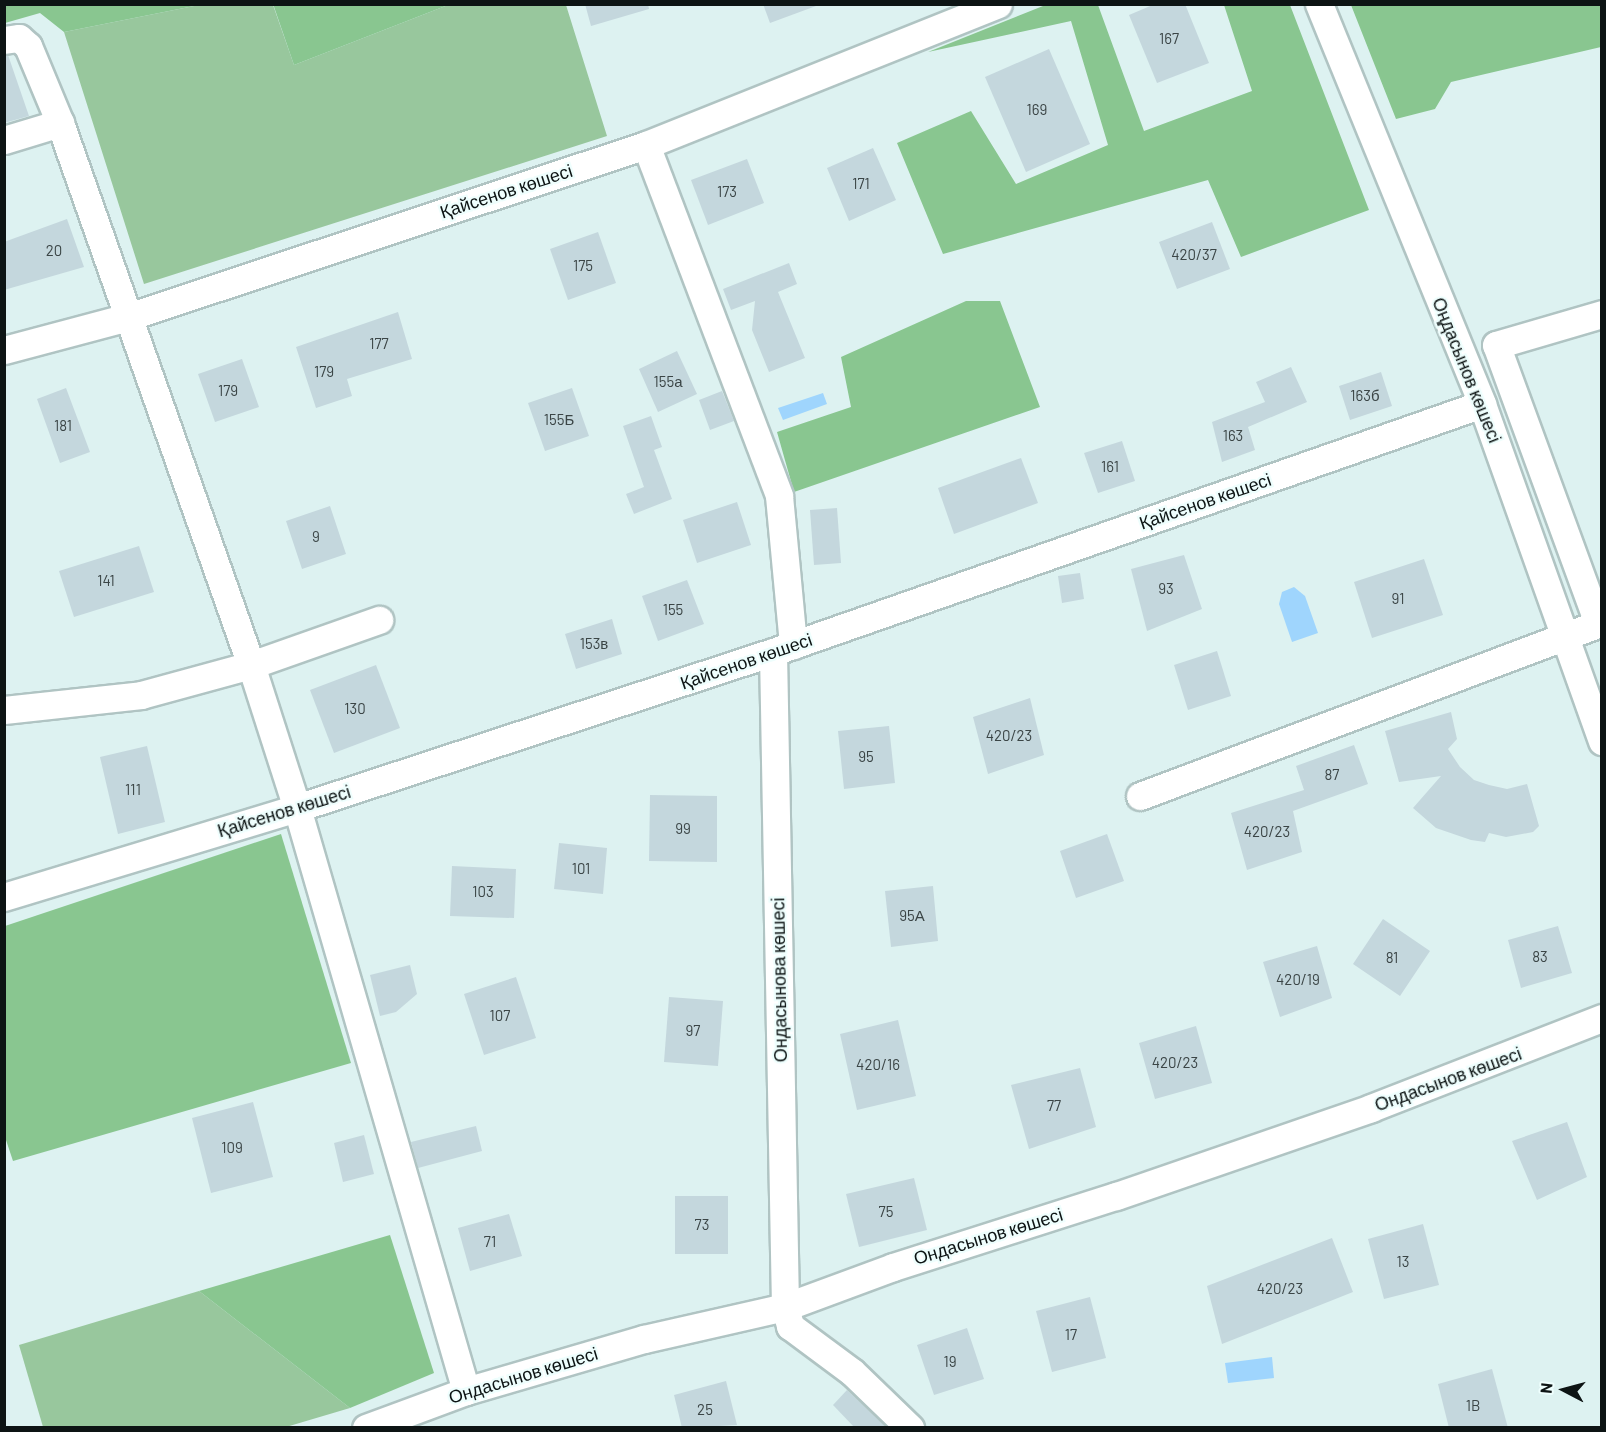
<!DOCTYPE html>
<html>
<head>
<meta charset="utf-8">
<style>
	body { margin:0 }
	#map { position:relative; width:1606px; height:1432px; overflow:hidden; background:#ddf2f1; font-family:Barlow,sans-serif }
	div>[style] { position:absolute }
	.green>* { inset:0; background:#98c79d }
	.forest>* { inset:0; background:#89c690 }
	.water>* { inset:0; background:#9fd5fd }
	.building>* { inset:0; background:#c4d7dd }
	.roads { filter:drop-shadow(2px 0 #b0c4c3) drop-shadow(-2px 0 #b0c4c3) drop-shadow(0 2px #b0c4c3) drop-shadow(0 -2px #b0c4c3) }
	.minor>* { height:27px; margin:-13.5px; padding:0 13.5px; transform-origin:13.5px; border-radius:13.5px; background:#fff }
	span { translate:-50% -50%; white-space:nowrap; text-align:center; line-height:1.15; -webkit-text-stroke:4.5px #eefefd; paint-order:stroke }
	.number-label { font-size:15px; color:#3b4546 }
	.number-label span { -webkit-text-stroke-width:0 }
	.street-label { font-size:18px; color:#0d1414 }
	.frame { position:absolute; inset:0; border:6px solid #0d1414; pointer-events:none }
	.north { position:absolute; left:1534px; top:1360px; width:60px; height:60px; -webkit-text-stroke:4px #eefefd; paint-order:stroke; rotate:276deg; font-size:16px; font-weight:700; line-height:24px; text-align:center; color:#0d1414 }
	.north::after { content:''; display:block; margin:auto; width:21px; height:27px; background:#0d1414; clip-path:polygon(50% 0,100% 100%,50% 72%,0 100%) }
</style>
</head>
<body>
<div id="map">
	<div class="green">
		<i style="clip-path:polygon(199px 5px,273px 5px,294px 65px,448px 5px,566px 5px,607px 136px,144px 284px,64px 32px)"></i>
		<i style="clip-path:polygon(199px 1291px,350px 1408px,286px 1427px,43px 1427px,19px 1345px)"></i>
	</div>
	<div class="forest">
		<i style="clip-path:polygon(5px 4px,199px 4px,199px 5px,64px 32px,40px 13px,5px 23px)"></i>
		<i style="clip-path:polygon(273px 4px,448px 4px,448px 5px,294px 65px)"></i>
		<i style="clip-path:polygon(1048px 4px,1098px 5px,1144px 131px,1252px 91px,1224px 5px,1290px 5px,1369px 210px,1241px 257px,1208px 180px,943px 254px,897px 143px,971px 111px,1016px 184px,1108px 145px,1071px 21px,928px 52px)"></i>
		<i style="clip-path:polygon(1351px 5px,1601px 5px,1601px 47px,1451px 82px,1435px 109px,1396px 119px)"></i>
		<i style="clip-path:polygon(966px 301px,1000px 301px,1040px 407px,794px 492px,777px 432px,851px 407px,841px 357px)"></i>
		<i style="clip-path:polygon(281px 834px,351px 1063px,13px 1161px,4px 1134px,5px 926px)"></i>
		<i style="clip-path:polygon(390px 1235px,434px 1373px,350px 1408px,199px 1291px)"></i>
	</div>
	<div class="water">
		<i style="clip-path:polygon(823px 393px,827px 404px,783px 420px,778px 408px)"></i>
		<i style="clip-path:polygon(1294px 587px,1305px 596px,1318px 633px,1292px 642px,1279px 604px,1282px 592px)"></i>
		<i style="clip-path:polygon(1272px 1357px,1274px 1378px,1228px 1383px,1225px 1363px)"></i>
	</div>
	<div class="building">
		<i style="clip-path:polygon(585px 4px,648px 4px,649px 9px,591px 26px)"></i>
		<i style="clip-path:polygon(763px 4px,815px 4px,816px 6px,770px 23px)"></i>
		<i style="clip-path:polygon(1155px 4px,1185px 4px,1209px 63px,1157px 83px,1129px 15px)"></i>
		<i style="clip-path:polygon(1049px 49px,1090px 144px,1026px 172px,985px 77px)"></i>
		<i style="clip-path:polygon(4px 55px,8px 55px,29px 116px,4px 123px)"></i>
		<i style="clip-path:polygon(873px 148px,896px 200px,849px 221px,827px 168px)"></i>
		<i style="clip-path:polygon(747px 159px,764px 203px,708px 225px,691px 180px)"></i>
		<i style="clip-path:polygon(67px 219px,84px 267px,4px 290px,4px 242px)"></i>
		<i style="clip-path:polygon(1212px 222px,1230px 269px,1177px 289px,1159px 242px)"></i>
		<i style="clip-path:polygon(598px 232px,616px 283px,568px 300px,550px 249px)"></i>
		<i style="clip-path:polygon(789px 263px,797px 284px,778px 292px,805px 358px,769px 372px,752px 330px,755px 301px,731px 310px,723px 289px)"></i>
		<i style="clip-path:polygon(398px 312px,412px 359px,347px 379px,352px 396px,316px 408px,296px 347px)"></i>
		<i style="clip-path:polygon(677px 351px,697px 394px,658px 412px,639px 369px)"></i>
		<i style="clip-path:polygon(242px 359px,259px 407px,215px 422px,198px 374px)"></i>
		<i style="clip-path:polygon(1291px 367px,1307px 402px,1248px 427px,1255px 450px,1222px 462px,1212px 422px,1265px 402px,1256px 382px)"></i>
		<i style="clip-path:polygon(1381px 372px,1392px 406px,1350px 420px,1339px 386px)"></i>
		<i style="clip-path:polygon(66px 388px,90px 452px,60px 463px,37px 399px)"></i>
		<i style="clip-path:polygon(572px 388px,589px 436px,545px 451px,528px 403px)"></i>
		<i style="clip-path:polygon(722px 391px,734px 421px,710px 430px,699px 400px)"></i>
		<i style="clip-path:polygon(651px 416px,662px 447px,654px 450px,672px 499px,634px 514px,626px 494px,644px 487px,623px 426px)"></i>
		<i style="clip-path:polygon(1122px 441px,1135px 481px,1098px 493px,1084px 453px)"></i>
		<i style="clip-path:polygon(1021px 458px,1038px 503px,954px 534px,938px 488px)"></i>
		<i style="clip-path:polygon(737px 502px,751px 545px,697px 563px,683px 520px)"></i>
		<i style="clip-path:polygon(330px 506px,346px 554px,302px 569px,286px 521px)"></i>
		<i style="clip-path:polygon(837px 508px,841px 563px,814px 565px,810px 510px)"></i>
		<i style="clip-path:polygon(139px 546px,154px 592px,74px 617px,59px 571px)"></i>
		<i style="clip-path:polygon(1184px 555px,1202px 609px,1147px 631px,1131px 569px)"></i>
		<i style="clip-path:polygon(1424px 559px,1443px 615px,1372px 638px,1354px 582px)"></i>
		<i style="clip-path:polygon(1080px 573px,1084px 599px,1062px 603px,1058px 576px)"></i>
		<i style="clip-path:polygon(687px 580px,704px 624px,658px 641px,642px 596px)"></i>
		<i style="clip-path:polygon(612px 619px,622px 654px,576px 669px,565px 634px)"></i>
		<i style="clip-path:polygon(1217px 651px,1231px 696px,1188px 710px,1174px 665px)"></i>
		<i style="clip-path:polygon(376px 665px,400px 728px,334px 753px,310px 690px)"></i>
		<i style="clip-path:polygon(1030px 698px,1044px 755px,988px 774px,973px 717px)"></i>
		<i style="clip-path:polygon(1451px 712px,1457px 739px,1448px 749px,1460px 767px,1474px 780px,1489px 785px,1507px 789px,1527px 784px,1539px 826px,1533px 832px,1506px 837px,1489px 833px,1485px 842px,1471px 840px,1436px 828px,1413px 808px,1441px 776px,1399px 782px,1385px 731px)"></i>
		<i style="clip-path:polygon(889px 726px,895px 783px,844px 789px,838px 731px)"></i>
		<i style="clip-path:polygon(1354px 745px,1368px 784px,1293px 811px,1302px 852px,1247px 870px,1231px 813px,1304px 790px,1296px 766px)"></i>
		<i style="clip-path:polygon(147px 746px,165px 822px,118px 834px,100px 757px)"></i>
		<i style="clip-path:polygon(650px 795px,717px 796px,717px 862px,649px 861px)"></i>
		<i style="clip-path:polygon(1107px 834px,1124px 881px,1076px 898px,1060px 851px)"></i>
		<i style="clip-path:polygon(559px 843px,607px 848px,603px 894px,554px 889px)"></i>
		<i style="clip-path:polygon(452px 866px,516px 869px,514px 918px,450px 916px)"></i>
		<i style="clip-path:polygon(933px 886px,938px 941px,891px 947px,885px 891px)"></i>
		<i style="clip-path:polygon(1383px 919px,1430px 951px,1400px 996px,1353px 964px)"></i>
		<i style="clip-path:polygon(1558px 926px,1572px 973px,1521px 988px,1508px 940px)"></i>
		<i style="clip-path:polygon(1317px 946px,1332px 998px,1280px 1017px,1263px 962px)"></i>
		<i style="clip-path:polygon(410px 965px,417px 994px,396px 1012px,380px 1016px,370px 975px)"></i>
		<i style="clip-path:polygon(516px 977px,536px 1038px,484px 1055px,464px 994px)"></i>
		<i style="clip-path:polygon(669px 997px,723px 1001px,718px 1066px,664px 1062px)"></i>
		<i style="clip-path:polygon(898px 1020px,916px 1096px,857px 1110px,840px 1034px)"></i>
		<i style="clip-path:polygon(1196px 1026px,1212px 1083px,1155px 1099px,1139px 1043px)"></i>
		<i style="clip-path:polygon(1080px 1068px,1096px 1127px,1029px 1149px,1011px 1085px)"></i>
		<i style="clip-path:polygon(253px 1102px,273px 1177px,211px 1193px,192px 1118px)"></i>
		<i style="clip-path:polygon(1567px 1122px,1587px 1177px,1537px 1200px,1512px 1141px)"></i>
		<i style="clip-path:polygon(476px 1126px,482px 1151px,418px 1168px,411px 1142px)"></i>
		<i style="clip-path:polygon(364px 1135px,374px 1174px,343px 1182px,334px 1143px)"></i>
		<i style="clip-path:polygon(914px 1178px,927px 1230px,859px 1247px,846px 1194px)"></i>
		<i style="clip-path:polygon(675px 1196px,728px 1196px,728px 1254px,675px 1254px)"></i>
		<i style="clip-path:polygon(509px 1214px,522px 1256px,470px 1271px,458px 1228px)"></i>
		<i style="clip-path:polygon(1423px 1224px,1439px 1285px,1384px 1299px,1368px 1239px)"></i>
		<i style="clip-path:polygon(1332px 1238px,1353px 1292px,1222px 1344px,1207px 1286px)"></i>
		<i style="clip-path:polygon(1090px 1297px,1106px 1358px,1052px 1372px,1036px 1311px)"></i>
		<i style="clip-path:polygon(967px 1328px,984px 1379px,934px 1395px,917px 1345px)"></i>
		<i style="clip-path:polygon(1492px 1369px,1508px 1428px,1449px 1428px,1438px 1384px)"></i>
		<i style="clip-path:polygon(726px 1381px,737px 1425px,682px 1428px,674px 1395px)"></i>
		<i style="clip-path:polygon(847px 1390px,887px 1428px,855px 1428px,833px 1405px)"></i>
	</div>
	<div class="roads">
		<div class="minor">
			<i style="left:1319px;top:4px;width:432px;rotate:67.8deg"></i>
			<i style="left:1482px;top:404px;width:358px;rotate:70.4deg"></i>
			<i style="left:4px;top:40px;width:15px;rotate:-8deg"></i>
			<i style="left:19px;top:38px;width:12px;rotate:42deg"></i>
			<i style="left:28px;top:46px;width:83px;rotate:67.4deg"></i>
			<i style="left:4px;top:140px;width:59px;rotate:-16.9deg"></i>
			<i style="left:60px;top:123px;width:575px;rotate:70.59deg"></i>
			<i style="left:251px;top:665px;width:150px;rotate:72.2deg"></i>
			<i style="left:297px;top:808px;width:607px;rotate:73.83deg"></i>
			<i style="left:646px;top:145px;width:375px;rotate:69.2deg"></i>
			<i style="left:779px;top:496px;width:150px;rotate:84.6deg"></i>
			<i style="left:4px;top:350px;width:128px;rotate:-14.9deg"></i>
			<i style="left:128px;top:317px;width:546px;rotate:-18.37deg"></i>
			<i style="left:646px;top:145px;width:379px;rotate:-21.8deg"></i>
			<i style="left:1598px;top:623px;width:296px;rotate:-110.1deg"></i>
			<i style="left:1496px;top:345px;width:110px;rotate:-16.3deg"></i>
			<i style="left:773px;top:652px;width:655px;rotate:88.95deg"></i>
			<i style="left:785px;top:1307px;width:20px;rotate:75deg"></i>
			<i style="left:790px;top:1326px;width:77px;rotate:36.6deg"></i>
			<i style="left:852px;top:1372px;width:81px;rotate:44deg"></i>
			<i style="left:4px;top:710px;width:138px;rotate:-6.2deg"></i>
			<i style="left:141px;top:695px;width:114px;rotate:-15.3deg"></i>
			<i style="left:251px;top:665px;width:136px;rotate:-19.4deg"></i>
			<i style="left:1140px;top:796px;width:494px;rotate:-20.6deg"></i>
			<i style="left:4px;top:897px;width:306px;rotate:-16.9deg"></i>
			<i style="left:297px;top:808px;width:501px;rotate:-18.15deg"></i>
			<i style="left:773px;top:652px;width:751px;rotate:-19.28deg"></i>
			<i style="left:366px;top:1428px;width:107px;rotate:-20.3deg"></i>
			<i style="left:466px;top:1391px;width:185px;rotate:-16.3deg"></i>
			<i style="left:644px;top:1339px;width:145px;rotate:-12.8deg"></i>
			<i style="left:785px;top:1307px;width:115px;rotate:-20.3deg"></i>
			<i style="left:893px;top:1267px;width:234px;rotate:-17.7deg"></i>
			<i style="left:1116px;top:1196px;width:270px;rotate:-19deg"></i>
			<i style="left:1371px;top:1108px;width:248px;rotate:-21.3deg"></i>
		</div>
	</div>
	<div class="number-label">
		<span style="left:1169px;top:39px">167</span>
		<span style="left:1037px;top:110px">169</span>
		<span style="left:861px;top:184px">171</span>
		<span style="left:727px;top:192px">173</span>
		<span style="left:54px;top:251px">20</span>
		<span style="left:1194px;top:255px">420/37</span>
		<span style="left:583px;top:266px">175</span>
		<span style="left:379px;top:344px">177</span>
		<span style="left:324px;top:372px">179</span>
		<span style="left:668px;top:382px">155а</span>
		<span style="left:228px;top:391px">179</span>
		<span style="left:1365px;top:396px">163б</span>
		<span style="left:559px;top:420px">155Б</span>
		<span style="left:63px;top:426px">181</span>
		<span style="left:1233px;top:436px">163</span>
		<span style="left:1110px;top:467px">161</span>
		<span style="left:316px;top:537px">9</span>
		<span style="left:106px;top:581px">141</span>
		<span style="left:1166px;top:589px">93</span>
		<span style="left:1398px;top:599px">91</span>
		<span style="left:673px;top:610px">155</span>
		<span style="left:594px;top:644px">153в</span>
		<span style="left:355px;top:709px">130</span>
		<span style="left:1009px;top:736px">420/23</span>
		<span style="left:866px;top:757px">95</span>
		<span style="left:1332px;top:775px">87</span>
		<span style="left:133px;top:790px">111</span>
		<span style="left:683px;top:829px">99</span>
		<span style="left:1267px;top:832px">420/23</span>
		<span style="left:581px;top:869px">101</span>
		<span style="left:483px;top:892px">103</span>
		<span style="left:912px;top:916px">95А</span>
		<span style="left:1540px;top:957px">83</span>
		<span style="left:1392px;top:958px">81</span>
		<span style="left:1298px;top:980px">420/19</span>
		<span style="left:500px;top:1016px">107</span>
		<span style="left:693px;top:1031px">97</span>
		<span style="left:1175px;top:1063px">420/23</span>
		<span style="left:878px;top:1065px">420/16</span>
		<span style="left:1054px;top:1106px">77</span>
		<span style="left:232px;top:1148px">109</span>
		<span style="left:886px;top:1212px">75</span>
		<span style="left:702px;top:1225px">73</span>
		<span style="left:490px;top:1242px">71</span>
		<span style="left:1403px;top:1262px">13</span>
		<span style="left:1280px;top:1289px">420/23</span>
		<span style="left:1071px;top:1335px">17</span>
		<span style="left:950px;top:1362px">19</span>
		<span style="left:1473px;top:1406px">1B</span>
		<span style="left:705px;top:1410px">25</span>
	</div>
	<div class="street-label">
		<span style="left:506px;top:191px;rotate:-18deg">Қайсенов көшесі</span>
		<span style="left:1467px;top:370px;rotate:68deg">Оңдасынов көшесі</span>
		<span style="left:1205px;top:501px;rotate:-19deg">Қайсенов көшесі</span>
		<span style="left:746px;top:661px;rotate:-19deg">Қайсенов көшесі</span>
		<span style="left:284px;top:811px;rotate:-17deg">Қайсенов көшесі</span>
		<span style="left:779px;top:980px;rotate:-91deg">Ондасынова көшесі</span>
		<span style="left:1448px;top:1079px;rotate:-20deg">Ондасынов көшесі</span>
		<span style="left:988px;top:1236px;rotate:-17deg">Ондасынов көшесі</span>
		<span style="left:523px;top:1375px;rotate:-17deg">Ондасынов көшесі</span>
	</div>
	<div class="frame"></div>
	<div class="north">N</div>
</div>
</body>
</html>
